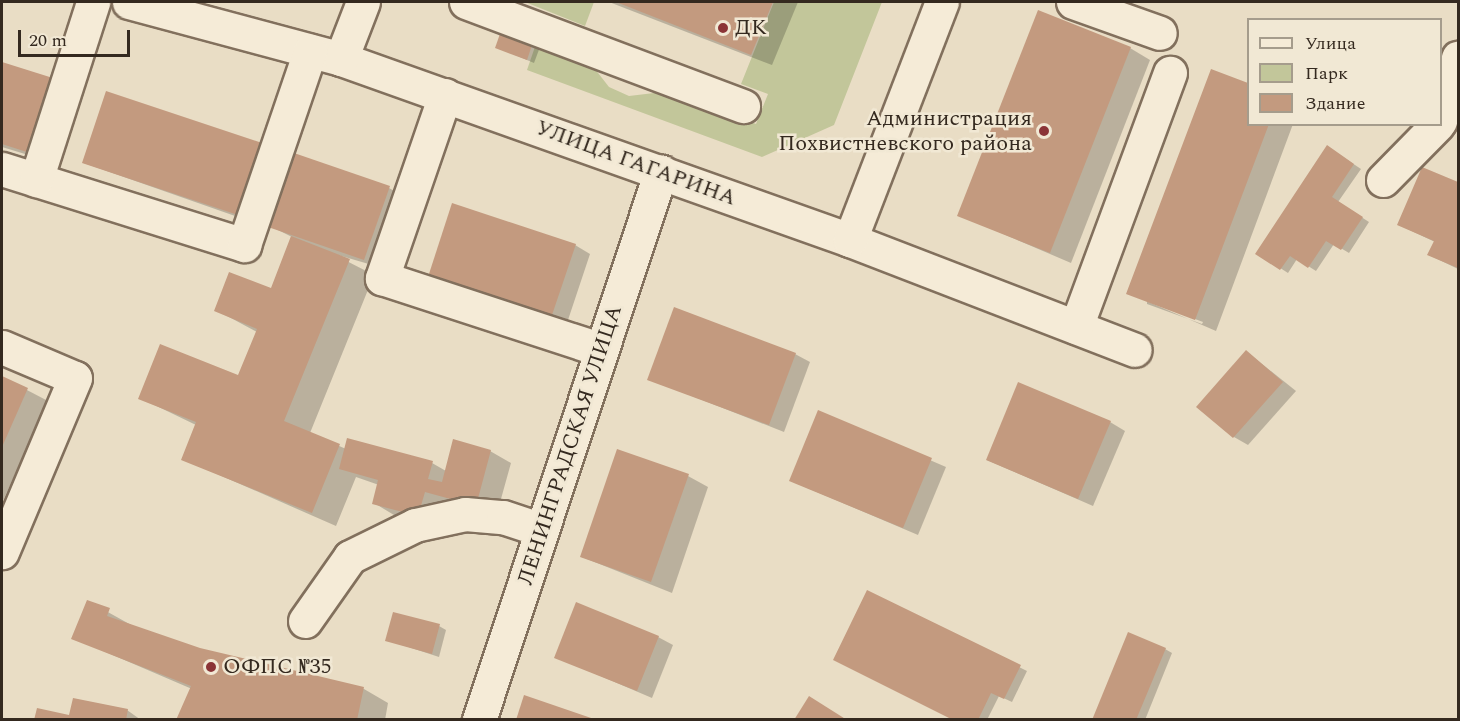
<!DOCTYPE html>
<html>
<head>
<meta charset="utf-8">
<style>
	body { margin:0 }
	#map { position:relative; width:1460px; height:721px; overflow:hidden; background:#e9ddc5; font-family:Spectral,serif }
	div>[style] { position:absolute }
	.green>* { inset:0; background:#c2c69a }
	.shadow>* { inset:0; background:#0003 }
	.building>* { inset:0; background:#c39a7f }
	.roads { filter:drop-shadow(2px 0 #82705d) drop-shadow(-2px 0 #82705d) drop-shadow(0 2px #82705d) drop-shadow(0 -2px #82705d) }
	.minor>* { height:33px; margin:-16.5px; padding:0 16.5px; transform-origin:16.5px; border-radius:16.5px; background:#f5ebd7 }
	.dots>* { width:16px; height:16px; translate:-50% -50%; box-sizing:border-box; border:3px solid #f1e8d4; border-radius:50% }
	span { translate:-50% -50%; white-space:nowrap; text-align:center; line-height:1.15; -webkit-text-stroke:5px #f1e8d4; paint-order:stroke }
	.poi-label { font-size:22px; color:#34291f }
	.left { translate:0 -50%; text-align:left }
	.right { translate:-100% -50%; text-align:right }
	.street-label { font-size:22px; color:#34291f }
	.frame { position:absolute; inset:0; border:3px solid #34291f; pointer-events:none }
	.legend { position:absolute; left:1247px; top:18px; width:195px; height:108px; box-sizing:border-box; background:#f1e8d4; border:2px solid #a59c8c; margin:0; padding:8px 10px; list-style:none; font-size:18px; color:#34291f }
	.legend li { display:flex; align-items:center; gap:12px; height:30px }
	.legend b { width:30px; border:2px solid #a59c8c }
	.scale { position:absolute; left:18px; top:30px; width:112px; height:27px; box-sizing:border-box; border:3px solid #34291f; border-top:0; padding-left:8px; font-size:18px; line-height:21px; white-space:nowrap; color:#34291f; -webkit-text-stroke:4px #f1e8d4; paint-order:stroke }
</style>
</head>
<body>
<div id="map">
	<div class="green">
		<i style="clip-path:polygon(525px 2px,594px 2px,585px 26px)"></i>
		<i style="clip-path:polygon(774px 2px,882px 2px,834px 125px,762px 157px,527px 70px,538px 38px,584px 55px,609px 87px,629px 96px,671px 91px,756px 124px,768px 94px,741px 84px)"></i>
	</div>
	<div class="shadow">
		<i style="clip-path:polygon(609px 2px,798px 2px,772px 65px)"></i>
		<i style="clip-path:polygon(532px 43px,540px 47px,534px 63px,496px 47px)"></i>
		<i style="clip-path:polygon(1130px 48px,1150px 60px,1071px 263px,959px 215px)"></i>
		<i style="clip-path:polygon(2px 64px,56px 81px,48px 161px,2px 147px)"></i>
		<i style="clip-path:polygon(evenodd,1212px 71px,1248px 85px,1248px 124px,1293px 124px,1216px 331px,1128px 293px,1212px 71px,1147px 301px,1203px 322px,1202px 324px,1147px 304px,1147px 301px)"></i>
		<i style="clip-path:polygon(107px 93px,255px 223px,84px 163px)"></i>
		<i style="clip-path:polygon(1334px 151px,1361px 169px,1338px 202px,1369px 222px,1349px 253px,1334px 244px,1316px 271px,1297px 259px,1288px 273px,1257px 253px)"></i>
		<i style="clip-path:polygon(1423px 169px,1458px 184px,1458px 269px,1429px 255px,1435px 242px,1399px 225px)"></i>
		<i style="clip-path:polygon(389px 188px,403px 196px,379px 267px,331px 253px,374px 275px,310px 433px,346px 449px,432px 463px,446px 471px,490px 451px,511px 463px,496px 517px,438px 527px,394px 515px,374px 503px,379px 485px,356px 477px,336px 526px,183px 459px,196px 425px,140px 398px,239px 377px,257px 332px,216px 310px,271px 290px,292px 237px,270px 226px)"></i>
		<i style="clip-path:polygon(575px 245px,590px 254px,566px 326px,444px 285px)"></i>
		<i style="clip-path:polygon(1247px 352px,1296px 391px,1248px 445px,1234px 437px)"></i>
		<i style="clip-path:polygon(795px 354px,810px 362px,784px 432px,649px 379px)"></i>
		<i style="clip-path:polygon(2px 377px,48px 401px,2px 503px)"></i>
		<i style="clip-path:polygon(819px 412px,946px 467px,918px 535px,791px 481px)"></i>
		<i style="clip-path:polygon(1110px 422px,1125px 431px,1093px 506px,987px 460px)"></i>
		<i style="clip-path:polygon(688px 476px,708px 487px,672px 593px,582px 557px)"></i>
		<i style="clip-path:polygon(868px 592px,1027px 671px,1012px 702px,999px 696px,987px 720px,955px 720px)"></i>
		<i style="clip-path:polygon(88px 601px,133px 626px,199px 649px,364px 689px,388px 703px,385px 720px,178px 720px,192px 689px,73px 638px)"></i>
		<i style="clip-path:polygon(439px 626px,446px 630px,439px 657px,387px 640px)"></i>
		<i style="clip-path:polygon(658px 637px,673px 645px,652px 698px,556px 657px)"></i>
		<i style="clip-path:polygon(1165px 649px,1172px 653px,1145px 720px,1093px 720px)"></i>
		<i style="clip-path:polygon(127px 710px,141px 720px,36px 720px,70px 717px)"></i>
	</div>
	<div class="building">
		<i style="clip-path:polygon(616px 2px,773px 2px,751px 55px)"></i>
		<i style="clip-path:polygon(1038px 10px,1131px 47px,1050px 253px,957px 216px)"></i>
		<i style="clip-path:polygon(501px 31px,533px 42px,527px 60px,495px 48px)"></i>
		<i style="clip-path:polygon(2px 62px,56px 79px,33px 154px,2px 144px)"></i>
		<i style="clip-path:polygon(1211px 69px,1248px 83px,1248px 124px,1269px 124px,1195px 320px,1126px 294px)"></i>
		<i style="clip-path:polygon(106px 91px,265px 144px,241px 216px,82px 163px)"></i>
		<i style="clip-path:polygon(1327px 145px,1354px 164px,1332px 197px,1363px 217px,1341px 250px,1326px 241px,1308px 268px,1290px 256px,1280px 270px,1255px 254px)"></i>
		<i style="clip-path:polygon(294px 153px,390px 186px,364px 260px,268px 227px)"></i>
		<i style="clip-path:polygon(1422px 167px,1458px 182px,1458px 268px,1427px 255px,1434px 241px,1397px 225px)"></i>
		<i style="clip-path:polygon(452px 203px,576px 244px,551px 318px,428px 277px)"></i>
		<i style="clip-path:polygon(291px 236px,350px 259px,284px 421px,340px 444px,312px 513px,181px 460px,196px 422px,138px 399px,160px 344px,238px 375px,257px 329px,214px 311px,229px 272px,271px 288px)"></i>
		<i style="clip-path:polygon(674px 307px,796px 353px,769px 425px,647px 380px)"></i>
		<i style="clip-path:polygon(1246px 350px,1283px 382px,1233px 438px,1196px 407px)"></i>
		<i style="clip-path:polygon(2px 376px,28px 388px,2px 447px)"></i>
		<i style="clip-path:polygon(1018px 382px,1111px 421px,1078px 499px,986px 460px)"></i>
		<i style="clip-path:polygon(818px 410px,932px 458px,903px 528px,789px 481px)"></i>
		<i style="clip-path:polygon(347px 438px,433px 461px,428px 479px,442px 482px,453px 439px,491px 450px,476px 506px,425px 492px,418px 516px,372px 504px,378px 480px,339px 469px)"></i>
		<i style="clip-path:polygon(617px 449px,689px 474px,651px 582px,580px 557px)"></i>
		<i style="clip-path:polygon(867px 590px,1021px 665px,1004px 699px,991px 693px,978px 720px,953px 720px,833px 660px)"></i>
		<i style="clip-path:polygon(87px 600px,110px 608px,107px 616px,200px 648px,364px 687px,357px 720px,176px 720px,191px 686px,71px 639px)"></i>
		<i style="clip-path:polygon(576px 602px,659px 636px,637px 691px,554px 658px)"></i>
		<i style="clip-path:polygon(393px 612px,440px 624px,432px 654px,385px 641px)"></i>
		<i style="clip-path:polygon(1128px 632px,1166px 648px,1136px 720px,1092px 720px)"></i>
		<i style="clip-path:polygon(524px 695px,594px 719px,594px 720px,516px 720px)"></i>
		<i style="clip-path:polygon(809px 696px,847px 720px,794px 720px)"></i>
		<i style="clip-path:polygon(73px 698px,128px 709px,126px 720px,34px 720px,37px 708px,69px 715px)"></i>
	</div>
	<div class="roads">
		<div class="minor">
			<i style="left:129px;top:2px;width:220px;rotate:15deg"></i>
			<i style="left:341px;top:59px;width:540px;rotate:19.58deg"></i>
			<i style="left:850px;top:240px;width:305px;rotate:21.1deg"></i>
			<i style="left:466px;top:2px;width:296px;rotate:20.6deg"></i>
			<i style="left:1073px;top:2px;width:92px;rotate:19.6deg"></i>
			<i style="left:341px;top:59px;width:61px;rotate:-68.9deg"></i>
			<i style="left:445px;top:95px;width:194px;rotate:109deg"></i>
			<i style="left:382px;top:278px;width:231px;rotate:18.1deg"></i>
			<i style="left:1440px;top:121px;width:66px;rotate:-74.1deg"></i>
			<i style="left:2px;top:169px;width:254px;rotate:17.4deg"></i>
			<i style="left:244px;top:245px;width:205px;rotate:-71.2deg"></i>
			<i style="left:36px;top:180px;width:187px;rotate:-72.2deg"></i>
			<i style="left:1383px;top:180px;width:78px;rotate:-45.5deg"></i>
			<i style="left:850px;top:240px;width:255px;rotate:-68.9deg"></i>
			<i style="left:1076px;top:327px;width:271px;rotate:-69.7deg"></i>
			<i style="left:2px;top:347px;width:79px;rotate:23deg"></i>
			<i style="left:75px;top:378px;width:189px;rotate:112.8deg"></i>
			<i style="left:305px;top:621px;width:78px;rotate:-54.9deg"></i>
			<i style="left:350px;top:557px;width:72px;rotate:-26.2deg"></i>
			<i style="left:415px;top:525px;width:51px;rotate:-12.4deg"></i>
			<i style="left:465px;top:514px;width:38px;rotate:5deg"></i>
			<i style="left:503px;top:517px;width:41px;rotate:18.4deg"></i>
			<i style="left:479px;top:720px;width:578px;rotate:-71.66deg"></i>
		</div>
	</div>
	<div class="dots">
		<i style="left:723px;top:28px;background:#8b3436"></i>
		<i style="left:1044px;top:131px;background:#8b3436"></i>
		<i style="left:211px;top:667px;background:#8b3436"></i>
	</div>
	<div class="poi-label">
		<span class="left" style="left:735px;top:28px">ДК</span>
		<span class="right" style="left:1032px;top:131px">Администрация<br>Похвистневского района</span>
		<span class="left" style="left:223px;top:667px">ОФПС №35</span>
	</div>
	<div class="street-label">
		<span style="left:636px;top:163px;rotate:20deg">УЛИЦА ГАГАРИНА</span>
		<span style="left:570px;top:445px;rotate:-72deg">ЛЕНИНГРАДСКАЯ УЛИЦА</span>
	</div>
	<div class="frame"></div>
	<ul class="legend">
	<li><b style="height:8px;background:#f5ebd7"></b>Улица</li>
	<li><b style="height:16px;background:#c2c69a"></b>Парк</li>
	<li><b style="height:16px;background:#c39a7f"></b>Здание</li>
	</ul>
	<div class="scale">20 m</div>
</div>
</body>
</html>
